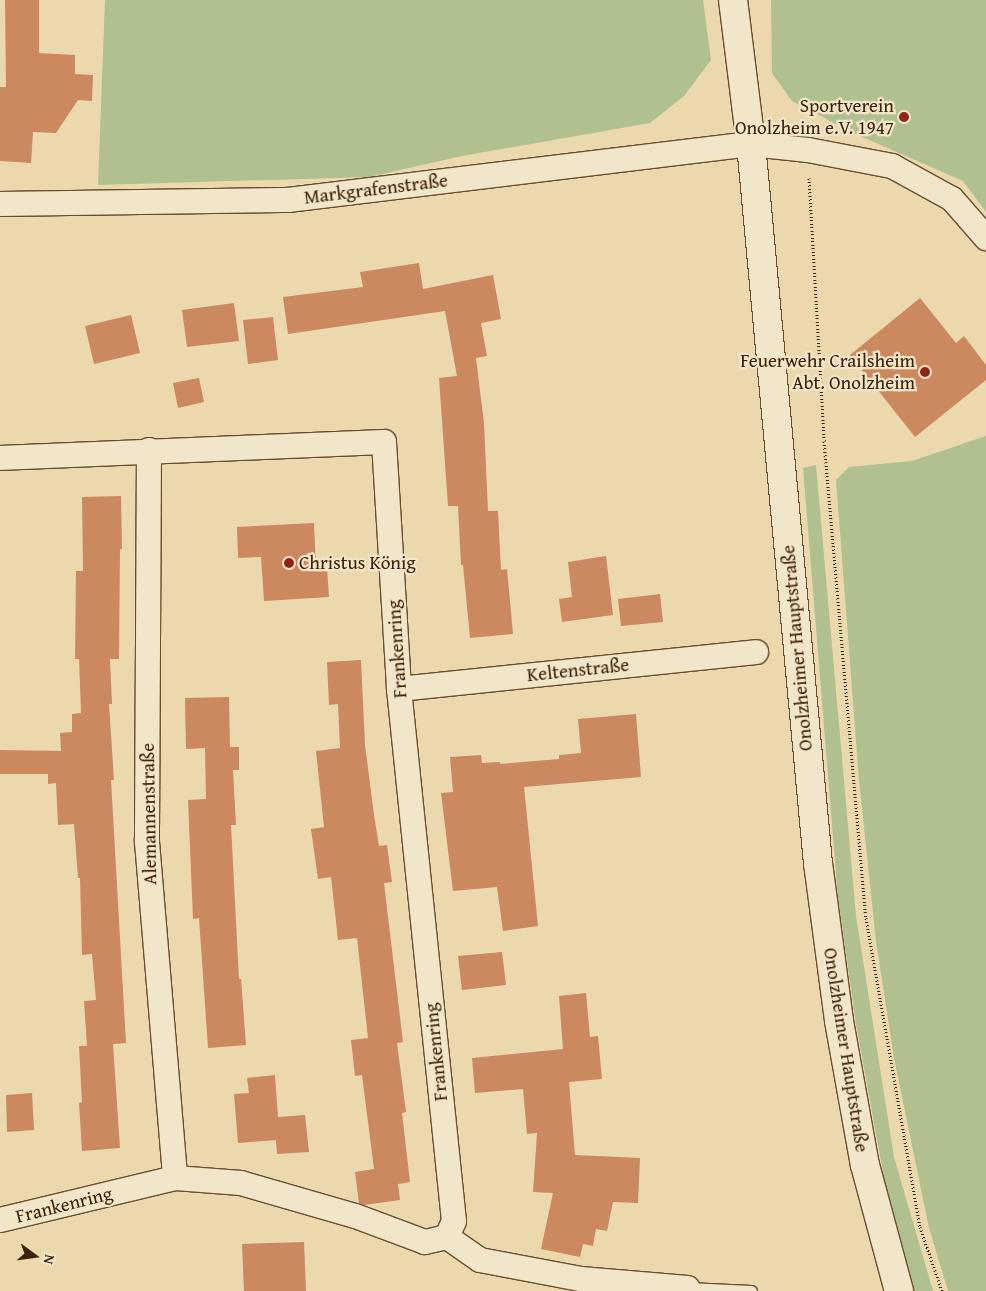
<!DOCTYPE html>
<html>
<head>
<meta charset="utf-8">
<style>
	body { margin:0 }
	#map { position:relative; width:986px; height:1291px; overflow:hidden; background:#ebd8ad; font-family:"Gentium Book Plus",serif }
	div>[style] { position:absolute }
	.green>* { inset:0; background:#b1c08f }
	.building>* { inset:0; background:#cc885f }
	.path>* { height:3px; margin-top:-1.5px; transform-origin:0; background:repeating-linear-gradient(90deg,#3c2104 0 1px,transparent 0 3.5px) }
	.roads { filter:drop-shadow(1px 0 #684f2e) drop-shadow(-1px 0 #684f2e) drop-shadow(0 1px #684f2e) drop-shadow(0 -1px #684f2e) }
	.lane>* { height:11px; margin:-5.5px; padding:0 5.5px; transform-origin:5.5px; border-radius:5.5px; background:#f2e6ca }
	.street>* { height:24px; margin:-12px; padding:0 12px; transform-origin:12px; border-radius:12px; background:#f2e6ca }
	.secondary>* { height:28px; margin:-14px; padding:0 14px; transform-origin:14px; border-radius:14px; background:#f2e6ca }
	.dots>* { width:14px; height:14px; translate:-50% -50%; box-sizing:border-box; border:2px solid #f2e6ca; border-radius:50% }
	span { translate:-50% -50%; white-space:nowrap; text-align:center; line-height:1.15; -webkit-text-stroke:4.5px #f2e6ca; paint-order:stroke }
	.poi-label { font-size:19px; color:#3c2104 }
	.right { translate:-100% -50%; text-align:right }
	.left { translate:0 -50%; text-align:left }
	.street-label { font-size:19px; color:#3c2104 }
	.north { position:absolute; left:10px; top:1231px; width:50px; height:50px; -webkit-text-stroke:4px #f2e6ca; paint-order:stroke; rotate:104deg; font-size:14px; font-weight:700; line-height:20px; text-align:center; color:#3c2104 }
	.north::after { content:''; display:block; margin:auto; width:18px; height:22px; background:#3c2104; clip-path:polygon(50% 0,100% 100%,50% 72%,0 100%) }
</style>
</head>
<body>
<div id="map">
	<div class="green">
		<i style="clip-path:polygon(105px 0,703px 0,711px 60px,684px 96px,650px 123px,462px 156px,369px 177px,98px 185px)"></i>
		<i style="clip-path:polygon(771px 0,986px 0,986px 212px,963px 181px,851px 132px,792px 101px,772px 73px)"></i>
		<i style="clip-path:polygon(986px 436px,986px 1291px,948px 1291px,929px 1228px,894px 1058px,876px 941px,859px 780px,836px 480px,849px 467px,912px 461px)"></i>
		<i style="clip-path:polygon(816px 465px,856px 916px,894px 1157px,933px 1291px,912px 1291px,893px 1227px,856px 1024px,838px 898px,803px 468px)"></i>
	</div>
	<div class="building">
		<i style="clip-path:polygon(5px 0,39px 0,39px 53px,75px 55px,75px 74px,93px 75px,92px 101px,78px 100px,56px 133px,33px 132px,31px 163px,0 161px,0 87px,6px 87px)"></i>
		<i style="clip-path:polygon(419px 263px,423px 289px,493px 275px,501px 319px,481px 323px,487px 356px,476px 358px,484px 423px,488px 511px,498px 511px,501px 570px,507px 569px,513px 634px,470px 638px,463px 565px,461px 565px,458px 506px,448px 506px,439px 378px,457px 376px,445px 311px,288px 334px,283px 297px,363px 287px,360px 272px)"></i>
		<i style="clip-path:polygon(920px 298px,956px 343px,964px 336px,986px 365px,986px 380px,915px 437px,850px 355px)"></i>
		<i style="clip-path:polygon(234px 303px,239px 341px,187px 347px,182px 310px)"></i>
		<i style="clip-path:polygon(131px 315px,140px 353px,94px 364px,85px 326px)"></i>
		<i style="clip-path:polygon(273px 317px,278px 360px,248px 364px,243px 320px)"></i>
		<i style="clip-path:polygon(199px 378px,204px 402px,178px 408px,173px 383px)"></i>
		<i style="clip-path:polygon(121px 496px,122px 549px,120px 549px,119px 659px,110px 659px,112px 704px,109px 704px,114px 780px,111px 780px,126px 1043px,113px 1044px,120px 1148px,82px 1151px,79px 1103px,82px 1102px,79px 1046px,87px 1046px,84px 1001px,96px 1000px,92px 954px,82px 955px,80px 878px,78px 878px,74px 824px,58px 825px,56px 783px,48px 784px,48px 774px,0 774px,0 750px,61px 751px,60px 733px,72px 732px,72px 714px,81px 713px,79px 659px,75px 659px,76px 571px,83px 571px,82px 497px)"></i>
		<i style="clip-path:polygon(314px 523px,316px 568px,327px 568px,329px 597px,264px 601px,261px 557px,238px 558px,237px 527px)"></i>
		<i style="clip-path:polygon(606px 556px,613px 615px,562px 622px,559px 599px,572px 597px,568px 562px)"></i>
		<i style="clip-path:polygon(660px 594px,663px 622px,621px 626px,618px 599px)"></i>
		<i style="clip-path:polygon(361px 660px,365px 745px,374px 815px,379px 846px,387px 845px,392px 882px,384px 883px,403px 1042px,397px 1043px,406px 1112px,402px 1113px,410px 1182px,398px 1184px,400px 1200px,364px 1205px,359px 1203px,355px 1172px,374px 1169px,362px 1075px,355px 1076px,351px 1040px,368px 1038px,357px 938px,338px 940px,331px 877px,318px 879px,311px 829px,324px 827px,316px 751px,340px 748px,338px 704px,329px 705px,327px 662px)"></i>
		<i style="clip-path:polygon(229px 697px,230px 747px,239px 747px,239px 770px,233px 770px,236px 825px,231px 825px,239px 979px,241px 979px,246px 1045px,208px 1048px,199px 918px,193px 919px,188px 800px,206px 799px,205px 748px,186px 749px,185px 698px)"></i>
		<i style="clip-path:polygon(636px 714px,641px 777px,524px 787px,538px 926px,503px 931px,497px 887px,453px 891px,441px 793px,453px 792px,450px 757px,481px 755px,482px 763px,500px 762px,500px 764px,559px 759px,559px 755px,581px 753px,578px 719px)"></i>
		<i style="clip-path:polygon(502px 952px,506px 985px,462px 990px,458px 956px)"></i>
		<i style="clip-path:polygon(586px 993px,590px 1037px,598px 1036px,602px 1079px,569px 1082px,575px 1155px,640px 1158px,638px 1203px,613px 1202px,607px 1231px,596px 1229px,593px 1246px,583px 1244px,580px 1257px,541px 1249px,553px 1193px,533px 1192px,537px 1133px,527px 1134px,523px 1089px,475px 1093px,472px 1058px,563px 1049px,559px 996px)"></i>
		<i style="clip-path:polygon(275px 1075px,278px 1117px,305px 1115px,309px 1152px,277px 1154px,276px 1140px,238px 1143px,234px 1094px,249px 1093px,247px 1078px)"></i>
		<i style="clip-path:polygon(32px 1093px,34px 1130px,7px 1132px,6px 1095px)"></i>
		<i style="clip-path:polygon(304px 1242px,306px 1291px,244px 1291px,242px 1244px)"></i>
	</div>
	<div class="path">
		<i style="left:809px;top:178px;width:263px;rotate:86.7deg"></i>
		<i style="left:824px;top:441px;width:479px;rotate:85deg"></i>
		<i style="left:866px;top:918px;width:314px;rotate:80.1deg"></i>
		<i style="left:920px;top:1227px;width:68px;rotate:71deg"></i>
	</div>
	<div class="roads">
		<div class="lane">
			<i style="left:688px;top:1288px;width:63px;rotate:2.7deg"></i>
		</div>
		<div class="street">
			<i style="left:0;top:204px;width:288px;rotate:-0.8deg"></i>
			<i style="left:288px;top:200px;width:466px;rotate:-6.9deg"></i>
			<i style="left:751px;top:144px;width:57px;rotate:6deg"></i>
			<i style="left:808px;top:150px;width:86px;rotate:10.8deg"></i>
			<i style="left:892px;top:166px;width:68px;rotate:28.8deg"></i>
			<i style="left:952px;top:199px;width:52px;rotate:48.9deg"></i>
			<i style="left:149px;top:450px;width:392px;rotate:90.3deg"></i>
			<i style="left:147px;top:842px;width:337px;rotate:85.2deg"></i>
			<i style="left:0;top:458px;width:384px;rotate:-2.4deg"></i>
			<i style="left:384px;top:442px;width:247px;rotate:86.5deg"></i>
			<i style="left:399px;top:689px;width:535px;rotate:84.1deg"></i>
			<i style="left:454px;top:1221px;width:17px;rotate:114deg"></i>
			<i style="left:447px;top:1237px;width:23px;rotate:167deg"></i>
			<i style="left:425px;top:1242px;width:75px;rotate:-159.6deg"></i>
			<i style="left:355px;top:1216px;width:119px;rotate:-163.9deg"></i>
			<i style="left:241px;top:1183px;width:66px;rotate:-175.7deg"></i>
			<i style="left:175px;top:1178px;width:180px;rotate:166.5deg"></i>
			<i style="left:399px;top:689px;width:359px;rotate:-5.9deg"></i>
			<i style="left:447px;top:1237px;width:40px;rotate:34.9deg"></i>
			<i style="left:480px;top:1260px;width:103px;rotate:10.7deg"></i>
			<i style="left:581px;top:1279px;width:107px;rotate:4.8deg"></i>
		</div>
		<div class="secondary">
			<i style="left:733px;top:0;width:145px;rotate:82.9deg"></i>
			<i style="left:751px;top:144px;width:722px;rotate:84.68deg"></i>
			<i style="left:818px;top:863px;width:159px;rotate:82.4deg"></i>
			<i style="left:839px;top:1021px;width:146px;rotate:79.8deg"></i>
			<i style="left:865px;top:1165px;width:131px;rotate:74.9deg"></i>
		</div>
	</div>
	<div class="dots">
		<i style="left:904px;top:117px;background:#8f2418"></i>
		<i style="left:925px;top:372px;background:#8f2418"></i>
		<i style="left:289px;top:563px;background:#8f2418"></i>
	</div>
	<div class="poi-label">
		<span class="right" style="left:894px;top:117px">Sportverein<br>Onolzheim e.V. 1947</span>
		<span class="right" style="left:915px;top:372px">Feuerwehr Crailsheim<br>Abt. Onolzheim</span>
		<span class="left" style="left:299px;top:563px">Christus König</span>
	</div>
	<div class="street-label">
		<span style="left:376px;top:189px;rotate:-7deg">Markgrafenstraße</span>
		<span style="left:797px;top:648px;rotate:-95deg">Onolzheimer Hauptstraße</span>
		<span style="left:397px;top:649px;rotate:-94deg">Frankenring</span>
		<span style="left:578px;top:670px;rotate:-6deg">Keltenstraße</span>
		<span style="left:149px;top:814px;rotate:-91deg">Alemannenstraße</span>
		<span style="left:846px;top:1050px;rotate:81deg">Onolzheimer Hauptstraße</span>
		<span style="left:436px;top:1052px;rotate:-96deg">Frankenring</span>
		<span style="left:64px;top:1205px;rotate:-14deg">Frankenring</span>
	</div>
	<div class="north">N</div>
</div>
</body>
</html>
